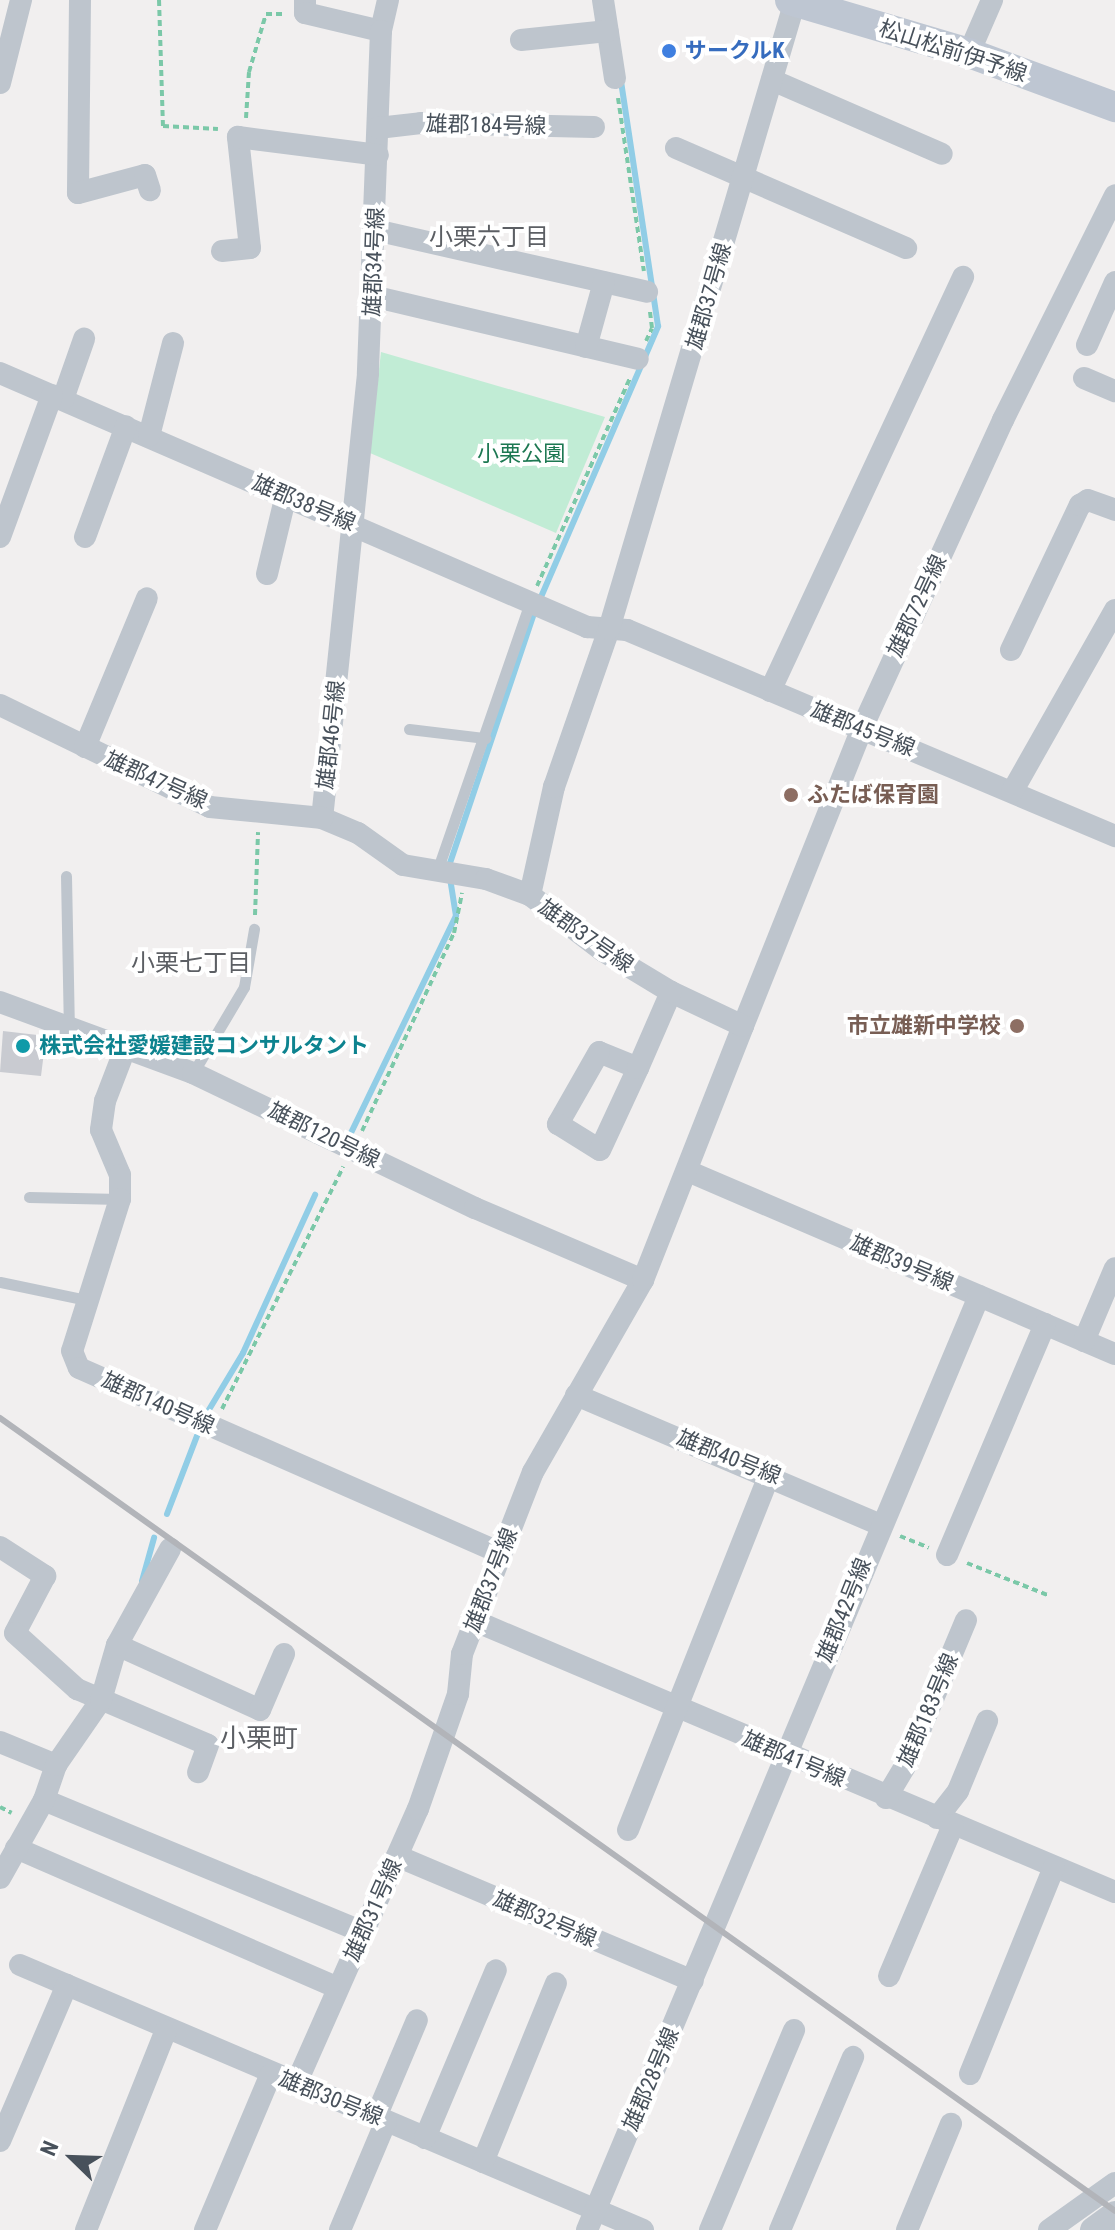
<!DOCTYPE html>
<html>
<head>
<meta charset="utf-8">
<style>
	body { margin:0 }
	#map { position:relative; width:1115px; height:2230px; overflow:hidden; background:#f1efef; font-family:"Roboto Condensed","Noto Sans JP",sans-serif }
	div>[style] { position:absolute }
	.green>* { inset:0; background:#c1ecd5 }
	.stream>* { height:6px; margin:-3px; padding:0 3px; transform-origin:3px; border-radius:3px; background:#91cde6 }
	.building>* { inset:0; background:#c9cbd1 }
	.path>* { height:4px; margin-top:-2px; transform-origin:0; background:repeating-linear-gradient(90deg,#7bc8a8 0 6px,transparent 0 10px) }
	.service>* { height:11px; margin:-5.5px; padding:0 5.5px; transform-origin:5.5px; border-radius:5.5px; background:#bec5cd }
	.minor>* { height:22px; margin:-11px; padding:0 11px; transform-origin:11px; border-radius:11px; background:#bec5cd }
	.tertiary>* { height:26px; margin:-13px; padding:0 13px; transform-origin:13px; border-radius:13px; background:#bec5cd }
	.secondary>* { height:30px; margin:-15px; padding:0 15px; transform-origin:15px; border-radius:15px; background:#bec6d2 }
	.rail>* { height:6px; margin:-3px; padding:0 3px; transform-origin:3px; border-radius:3px; background:#b2b4b9 }
	.dots>* { width:22px; height:22px; translate:-50% -50%; box-sizing:border-box; border:4px solid #fff; border-radius:50% }
	span { translate:-50% -50%; white-space:nowrap; text-align:center; line-height:1.15; -webkit-text-stroke:8px #fff; paint-order:stroke }
	.shop-label { font-size:22px; color:#366cbe; font-weight:700 }
	.left { translate:0 -50%; text-align:left }
	.street-label { font-size:22px; color:#48515b }
	.park-label { font-size:22px; color:#1d7852 }
	.education-label { font-size:22px; color:#785e54; font-weight:700 }
	.right { translate:-100% -50%; text-align:right }
	.culture-label { font-size:22px; color:#0d838f; font-weight:700 }
	.neighbourhood-label { font-size:24px; color:#5c5f64 }
	.quarter-label { font-size:26px; color:#5c5f64 }
	.north { position:absolute; left:32px; top:2118px; width:80px; height:80px; -webkit-text-stroke:6px #fff; paint-order:stroke; rotate:293deg; font-size:22px; font-weight:700; line-height:32px; text-align:center; color:#48515b }
	.north::after { content:''; display:block; margin:auto; width:28px; height:36px; background:#48515b; clip-path:polygon(50% 0,100% 100%,50% 72%,0 100%) }
</style>
</head>
<body>
<div id="map">
	<div class="green">
		<i style="clip-path:polygon(381px 352px,605px 417px,556px 533px,370px 453px)"></i>
	</div>
	<div class="stream">
		<i style="left:541px;top:597px;width:295px;rotate:-66.6deg"></i>
		<i style="left:658px;top:326px;width:248px;rotate:-98.6deg"></i>
		<i style="left:450px;top:863px;width:264px;rotate:-71.4deg"></i>
		<i style="left:349px;top:1137px;width:246px;rotate:-64.2deg"></i>
		<i style="left:456px;top:916px;width:36px;rotate:-99deg"></i>
		<i style="left:207px;top:1413px;width:70px;rotate:-59deg"></i>
		<i style="left:243px;top:1353px;width:174px;rotate:-65.5deg"></i>
		<i style="left:167px;top:1514px;width:92px;rotate:-69deg"></i>
		<i style="left:142px;top:1581px;width:45px;rotate:-74.4deg"></i>
	</div>
	<div class="building">
		<i style="clip-path:polygon(3px 1031px,46px 1036px,41px 1076px,0 1072px)"></i>
	</div>
	<div class="path">
		<i style="left:159px;top:0;width:126px;rotate:88.2deg"></i>
		<i style="left:163px;top:126px;width:55px;rotate:3.1deg"></i>
		<i style="left:618px;top:98px;width:175px;rotate:81.5deg"></i>
		<i style="left:246px;top:118px;width:46px;rotate:-86.3deg"></i>
		<i style="left:249px;top:72px;width:60px;rotate:-73.7deg"></i>
		<i style="left:266px;top:14px;width:20px"></i>
		<i style="left:646px;top:341px;width:14px;rotate:-65deg"></i>
		<i style="left:652px;top:328px;width:17px;rotate:-97deg"></i>
		<i style="left:537px;top:586px;width:228px;rotate:-65.9deg"></i>
		<i style="left:255px;top:915px;width:83px;rotate:-87.9deg"></i>
		<i style="left:362px;top:1131px;width:218px;rotate:-65.1deg"></i>
		<i style="left:454px;top:933px;width:41px;rotate:-78.7deg"></i>
		<i style="left:222px;top:1409px;width:271px;rotate:-63.4deg"></i>
		<i style="left:900px;top:1536px;width:31px;rotate:22deg"></i>
		<i style="left:967px;top:1563px;width:89px;rotate:21.7deg"></i>
		<i style="left:0;top:1807px;width:13px;rotate:27deg"></i>
	</div>
	<div class="service">
		<i style="left:409px;top:729px;width:77px;rotate:6.8deg"></i>
		<i style="left:437px;top:871px;width:284px;rotate:-70.9deg"></i>
		<i style="left:66px;top:876px;width:151px;rotate:88.9deg"></i>
		<i style="left:193px;top:1073px;width:100px;rotate:-59.3deg"></i>
		<i style="left:244px;top:987px;width:59px;rotate:-80.2deg"></i>
		<i style="left:29px;top:1197px;width:91px;rotate:1.3deg"></i>
		<i style="left:0;top:1282px;width:89px;rotate:11.7deg"></i>
	</div>
	<div class="minor">
		<i style="left:80px;top:0;width:193px;rotate:90.6deg"></i>
		<i style="left:78px;top:193px;width:69px;rotate:-15deg"></i>
		<i style="left:145px;top:175px;width:16px;rotate:72deg"></i>
		<i style="left:305px;top:0;width:13px;rotate:90deg"></i>
		<i style="left:305px;top:13px;width:78px;rotate:13.3deg"></i>
		<i style="left:388px;top:0;width:32px;rotate:103deg"></i>
		<i style="left:381px;top:31px;width:343px;rotate:92.2deg"></i>
		<i style="left:368px;top:374px;width:446px;rotate:95.9deg"></i>
		<i style="left:322px;top:818px;width:39px;rotate:23deg"></i>
		<i style="left:358px;top:833px;width:55px;rotate:35.4deg"></i>
		<i style="left:403px;top:865px;width:84px;rotate:9.6deg"></i>
		<i style="left:486px;top:879px;width:47px;rotate:20deg"></i>
		<i style="left:603px;top:0;width:79px;rotate:81.3deg"></i>
		<i style="left:521px;top:40px;width:87px;rotate:-5.9deg"></i>
		<i style="left:969px;top:53px;width:58px;rotate:-66.5deg"></i>
		<i style="left:772px;top:80px;width:185px;rotate:23.5deg"></i>
		<i style="left:0;top:83px;width:86px;rotate:-75.8deg"></i>
		<i style="left:378px;top:128px;width:43px;rotate:-6.6deg"></i>
		<i style="left:421px;top:123px;width:173px;rotate:1.3deg"></i>
		<i style="left:676px;top:148px;width:251px;rotate:23.5deg"></i>
		<i style="left:375px;top:230px;width:279px;rotate:12.8deg"></i>
		<i style="left:222px;top:251px;width:28px;rotate:-6deg"></i>
		<i style="left:250px;top:248px;width:112px;rotate:-96.2deg"></i>
		<i style="left:238px;top:137px;width:141px;rotate:7.3deg"></i>
		<i style="left:372px;top:296px;width:273px;rotate:13.3deg"></i>
		<i style="left:1087px;top:345px;width:69px;rotate:-66deg"></i>
		<i style="left:586px;top:347px;width:67px;rotate:-74.5deg"></i>
		<i style="left:0;top:373px;width:640px;rotate:23.4deg"></i>
		<i style="left:587px;top:627px;width:40px;rotate:4.3deg"></i>
		<i style="left:627px;top:630px;width:530px;rotate:22.89deg"></i>
		<i style="left:1084px;top:378px;width:34px;rotate:23deg"></i>
		<i style="left:63px;top:399px;width:64px;rotate:-70.7deg"></i>
		<i style="left:149px;top:436px;width:96px;rotate:-75.5deg"></i>
		<i style="left:0;top:537px;width:151px;rotate:-69.9deg"></i>
		<i style="left:85px;top:537px;width:118px;rotate:-69.7deg"></i>
		<i style="left:267px;top:574px;width:81px;rotate:-76.5deg"></i>
		<i style="left:1011px;top:650px;width:161px;rotate:-64.6deg"></i>
		<i style="left:1080px;top:505px;width:9px;rotate:-32deg"></i>
		<i style="left:1088px;top:500px;width:29px;rotate:20deg"></i>
		<i style="left:770px;top:691px;width:457px;rotate:-65deg"></i>
		<i style="left:0;top:705px;width:233px;rotate:25.9deg"></i>
		<i style="left:210px;top:807px;width:113px;rotate:5.6deg"></i>
		<i style="left:85px;top:747px;width:161px;rotate:-67.4deg"></i>
		<i style="left:1012px;top:792px;width:209px;rotate:-60.5deg"></i>
		<i style="left:0;top:1002px;width:206px;rotate:20.2deg"></i>
		<i style="left:193px;top:1073px;width:313px;rotate:25.6deg"></i>
		<i style="left:475px;top:1208px;width:183px;rotate:23.2deg"></i>
		<i style="left:743px;top:1026px;width:321px;rotate:-68.2deg"></i>
		<i style="left:862px;top:728px;width:339px;rotate:-65.4deg"></i>
		<i style="left:1003px;top:420px;width:251px;rotate:-63.5deg"></i>
		<i style="left:125px;top:1049px;width:56px;rotate:111deg"></i>
		<i style="left:105px;top:1101px;width:29px;rotate:98deg"></i>
		<i style="left:101px;top:1130px;width:49px;rotate:67.1deg"></i>
		<i style="left:120px;top:1175px;width:24px;rotate:90deg"></i>
		<i style="left:120px;top:1199px;width:159px;rotate:107.5deg"></i>
		<i style="left:72px;top:1351px;width:18px;rotate:68deg"></i>
		<i style="left:79px;top:1368px;width:460px;rotate:23.7deg"></i>
		<i style="left:638px;top:1068px;width:42px;rotate:-157.7deg"></i>
		<i style="left:599px;top:1052px;width:83px;rotate:119.7deg"></i>
		<i style="left:558px;top:1124px;width:49px;rotate:31.8deg"></i>
		<i style="left:600px;top:1150px;width:90px;rotate:-65.1deg"></i>
		<i style="left:638px;top:1068px;width:83px;rotate:-66.5deg"></i>
		<i style="left:690px;top:1172px;width:462px;rotate:23.2deg"></i>
		<i style="left:1084px;top:1341px;width:79px;rotate:-67deg"></i>
		<i style="left:576px;top:1395px;width:329px;rotate:23.1deg"></i>
		<i style="left:0;top:1547px;width:54px;rotate:32.8deg"></i>
		<i style="left:45px;top:1576px;width:64px;rotate:117.8deg"></i>
		<i style="left:15px;top:1633px;width:84px;rotate:42.1deg"></i>
		<i style="left:77px;top:1689px;width:142px;rotate:23.1deg"></i>
		<i style="left:208px;top:1745px;width:29px;rotate:110deg"></i>
		<i style="left:947px;top:1555px;width:251px;rotate:-67deg"></i>
		<i style="left:475px;top:1621px;width:695px;rotate:22.95deg"></i>
		<i style="left:117px;top:1645px;width:157px;rotate:24.4deg"></i>
		<i style="left:260px;top:1710px;width:61px;rotate:-66.8deg"></i>
		<i style="left:0;top:1742px;width:61px;rotate:22.3deg"></i>
		<i style="left:886px;top:1798px;width:37px;rotate:-59deg"></i>
		<i style="left:905px;top:1766px;width:158px;rotate:-67.3deg"></i>
		<i style="left:44px;top:1800px;width:345px;rotate:22.5deg"></i>
		<i style="left:937px;top:1818px;width:34px;rotate:-52deg"></i>
		<i style="left:958px;top:1791px;width:76px;rotate:-67.5deg"></i>
		<i style="left:628px;top:1830px;width:384px;rotate:-68.3deg"></i>
		<i style="left:16px;top:1848px;width:351px;rotate:23.5deg"></i>
		<i style="left:397px;top:1856px;width:321px;rotate:22.9deg"></i>
		<i style="left:0;top:1878px;width:90px;rotate:-60.6deg"></i>
		<i style="left:44px;top:1800px;width:37px;rotate:-71deg"></i>
		<i style="left:56px;top:1765px;width:79px;rotate:-55.3deg"></i>
		<i style="left:101px;top:1700px;width:57px;rotate:-73.8deg"></i>
		<i style="left:117px;top:1645px;width:110px;rotate:-61.1deg"></i>
		<i style="left:20px;top:1965px;width:677px;rotate:23.04deg"></i>
		<i style="left:889px;top:1976px;width:164px;rotate:-67deg"></i>
		<i style="left:970px;top:2074px;width:223px;rotate:-67.9deg"></i>
		<i style="left:296px;top:2084px;width:301px;rotate:-66.1deg"></i>
		<i style="left:418px;top:1809px;width:122px;rotate:-70.8deg"></i>
		<i style="left:458px;top:1694px;width:40px;rotate:-84.3deg"></i>
		<i style="left:462px;top:1654px;width:195px;rotate:-68.7deg"></i>
		<i style="left:533px;top:1472px;width:221px;rotate:-60.2deg"></i>
		<i style="left:643px;top:1280px;width:273px;rotate:-68.5deg"></i>
		<i style="left:743px;top:1026px;width:80px;rotate:-154.7deg"></i>
		<i style="left:671px;top:992px;width:79px;rotate:-148.9deg"></i>
		<i style="left:603px;top:951px;width:92px;rotate:-142.5deg"></i>
		<i style="left:530px;top:895px;width:111px;rotate:-77.5deg"></i>
		<i style="left:554px;top:787px;width:167px;rotate:-70.8deg"></i>
		<i style="left:609px;top:629px;width:655px;rotate:-73.5deg"></i>
		<i style="left:376px;top:2117px;width:105px;rotate:-67.1deg"></i>
		<i style="left:425px;top:2138px;width:182px;rotate:-67.1deg"></i>
		<i style="left:0;top:2141px;width:170px;rotate:-66.8deg"></i>
		<i style="left:483px;top:2162px;width:193px;rotate:-67.8deg"></i>
		<i style="left:86px;top:2230px;width:215px;rotate:-68.2deg"></i>
		<i style="left:205px;top:2230px;width:169px;rotate:-67.1deg"></i>
		<i style="left:340px;top:2230px;width:118px;rotate:-67.1deg"></i>
		<i style="left:587px;top:2230px;width:1013px;rotate:-67.23deg"></i>
		<i style="left:710px;top:2230px;width:217px;rotate:-67.2deg"></i>
		<i style="left:780px;top:2230px;width:188px;rotate:-67.1deg"></i>
		<i style="left:907px;top:2230px;width:115px;rotate:-67.5deg"></i>
		<i style="left:1049px;top:2230px;width:81px;rotate:-35.5deg"></i>
	</div>
	<div class="tertiary">
		<i style="left:1093px;top:2230px;width:27px;rotate:-36deg"></i>
	</div>
	<div class="secondary">
		<i style="left:790px;top:0;width:187px;rotate:16.5deg"></i>
		<i style="left:969px;top:53px;width:156px;rotate:20.3deg"></i>
	</div>
	<div class="rail">
		<i style="left:0;top:1418px;width:1368px;rotate:35.42deg"></i>
	</div>
	<div class="dots">
		<i style="left:669px;top:51px;background:#3f7fe0"></i>
		<i style="left:791px;top:795px;background:#8d6e63"></i>
		<i style="left:1017px;top:1026px;background:#8d6e63"></i>
		<i style="left:23px;top:1046px;background:#0f9aa8"></i>
	</div>
	<div class="shop-label">
		<span class="left" style="left:685px;top:51px">サークルK</span>
	</div>
	<div class="street-label">
		<span style="left:953px;top:51px;rotate:18deg">松山松前伊予線</span>
		<span style="left:486px;top:125px;rotate:1deg">雄郡184号線</span>
		<span style="left:374px;top:262px;rotate:-88deg">雄郡34号線</span>
		<span style="left:709px;top:296px;rotate:-74deg">雄郡37号線</span>
		<span style="left:304px;top:503px;rotate:23deg">雄郡38号線</span>
		<span style="left:917px;top:606px;rotate:-65deg">雄郡72号線</span>
		<span style="left:863px;top:729px;rotate:22deg">雄郡45号線</span>
		<span style="left:331px;top:735px;rotate:-84deg">雄郡46号線</span>
		<span style="left:156px;top:780px;rotate:24deg">雄郡47号線</span>
		<span style="left:586px;top:936px;rotate:35deg">雄郡37号線</span>
		<span style="left:324px;top:1135px;rotate:26deg">雄郡120号線</span>
		<span style="left:902px;top:1263px;rotate:23deg">雄郡39号線</span>
		<span style="left:158px;top:1403px;rotate:24deg">雄郡140号線</span>
		<span style="left:729px;top:1457px;rotate:22deg">雄郡40号線</span>
		<span style="left:491px;top:1580px;rotate:-69deg">雄郡37号線</span>
		<span style="left:844px;top:1610px;rotate:-68deg">雄郡42号線</span>
		<span style="left:928px;top:1710px;rotate:-67deg">雄郡183号線</span>
		<span style="left:794px;top:1759px;rotate:23deg">雄郡41号線</span>
		<span style="left:373px;top:1910px;rotate:-66deg">雄郡31号線</span>
		<span style="left:545px;top:1919px;rotate:23deg">雄郡32号線</span>
		<span style="left:651px;top:2079px;rotate:-67deg">雄郡28号線</span>
		<span style="left:331px;top:2098px;rotate:22deg">雄郡30号線</span>
	</div>
	<div class="park-label">
		<span style="left:521px;top:454px">小栗公園</span>
	</div>
	<div class="education-label">
		<span class="left" style="left:807px;top:795px">ふたば保育園</span>
		<span class="right" style="left:1001px;top:1026px">市立雄新中学校</span>
	</div>
	<div class="culture-label">
		<span class="left" style="left:39px;top:1046px">株式会社愛媛建設コンサルタント</span>
	</div>
	<div class="neighbourhood-label">
		<span style="left:489px;top:238px">小栗六丁目</span>
		<span style="left:191px;top:964px">小栗七丁目</span>
	</div>
	<div class="quarter-label">
		<span style="left:259px;top:1739px">小栗町</span>
	</div>
	<div class="north">N</div>
</div>
</body>
</html>
